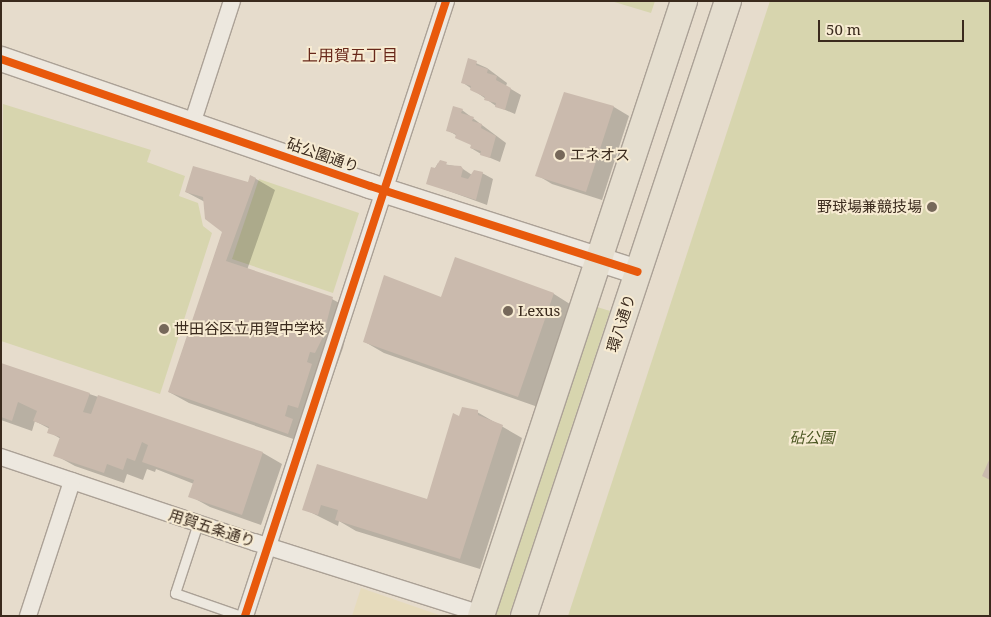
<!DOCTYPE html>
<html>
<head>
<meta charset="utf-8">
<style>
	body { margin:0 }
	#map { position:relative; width:991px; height:617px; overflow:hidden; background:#e6dccc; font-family:"Noto Serif","Noto Sans JP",serif }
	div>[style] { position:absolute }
	.farmland>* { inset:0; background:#e6dbbc }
	.green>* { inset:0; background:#d7d5ae }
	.shadow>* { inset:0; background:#0003 }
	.building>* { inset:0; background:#cabaad }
	.roads { filter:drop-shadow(1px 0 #aba196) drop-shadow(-1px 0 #aba196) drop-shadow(0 1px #aba196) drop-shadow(0 -1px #aba196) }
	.lane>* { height:9px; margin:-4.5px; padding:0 4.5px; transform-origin:4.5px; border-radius:4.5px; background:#ede8df }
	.street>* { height:16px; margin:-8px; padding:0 8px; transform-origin:8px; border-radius:8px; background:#ede8df }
	.secondary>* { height:24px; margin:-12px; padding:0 12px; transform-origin:12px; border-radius:12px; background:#ede8df }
	.primary>* { height:26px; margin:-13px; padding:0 13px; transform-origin:13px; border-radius:13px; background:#e5decf }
	.cycleway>* { height:8px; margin:-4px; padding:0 4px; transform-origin:4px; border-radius:4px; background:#e8590c }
	.dots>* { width:14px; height:14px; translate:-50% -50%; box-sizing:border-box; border:2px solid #f7ebd2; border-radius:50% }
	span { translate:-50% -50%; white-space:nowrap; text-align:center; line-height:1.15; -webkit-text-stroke:4px #f7ebd2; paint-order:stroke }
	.street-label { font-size:15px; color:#3a2a1d }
	.poi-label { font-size:15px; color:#3a2a1d }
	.left { translate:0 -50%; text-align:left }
	.right { translate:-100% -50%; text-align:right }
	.park-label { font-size:15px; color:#4c5723; font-style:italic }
	.neighbourhood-label { font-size:16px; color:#68281a }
	.frame { position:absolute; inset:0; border:2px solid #3a2a1d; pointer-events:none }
	.scale { position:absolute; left:818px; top:20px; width:146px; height:22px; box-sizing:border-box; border:2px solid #3a2a1d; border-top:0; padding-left:6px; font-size:15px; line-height:18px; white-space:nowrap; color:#3a2a1d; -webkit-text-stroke:4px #f7ebd2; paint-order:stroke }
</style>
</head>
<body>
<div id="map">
	<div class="farmland">
		<i style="clip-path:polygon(361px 588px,439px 615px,439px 616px,352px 616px)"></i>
	</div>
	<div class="green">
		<i style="clip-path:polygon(611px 1px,655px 1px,651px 13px)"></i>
		<i style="clip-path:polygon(770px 1px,990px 1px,990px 616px,568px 616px)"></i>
		<i style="clip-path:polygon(3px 104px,151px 150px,147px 162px,185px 176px,179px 196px,198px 203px,203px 226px,212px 233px,160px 394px,1px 341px)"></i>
		<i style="clip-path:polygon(259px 179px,359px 213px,333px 293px,232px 259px)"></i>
		<i style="clip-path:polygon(597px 307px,610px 311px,509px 616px,495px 616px)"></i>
	</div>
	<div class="shadow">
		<i style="clip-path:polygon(469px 60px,487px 68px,507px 83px,506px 86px,521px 95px,515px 114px,496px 106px,462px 82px)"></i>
		<i style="clip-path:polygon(565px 94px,614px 107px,629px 116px,602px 200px,552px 184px,537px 175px)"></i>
		<i style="clip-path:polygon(462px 110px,506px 143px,500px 162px,481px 154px,471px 148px,477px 147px,447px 130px)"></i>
		<i style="clip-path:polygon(438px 163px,460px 167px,472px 175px,482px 173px,493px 179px,487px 205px,427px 183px)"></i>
		<i style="clip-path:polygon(251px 176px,275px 190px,247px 270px,332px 299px,352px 310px,343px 348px,308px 444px,189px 403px,169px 392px,223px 231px,205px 202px,186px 192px,248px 184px)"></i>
		<i style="clip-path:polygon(456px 259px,554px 294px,573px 306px,538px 407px,384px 353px,365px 342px,441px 299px)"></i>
		<i style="clip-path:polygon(1px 364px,263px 453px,282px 464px,261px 525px,210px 507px,190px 496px,194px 484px,156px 469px,155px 472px,147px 469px,143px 480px,127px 474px,124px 483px,75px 466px,55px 455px,61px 439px,49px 432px,50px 429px,35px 421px,32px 431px,1px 420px)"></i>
		<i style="clip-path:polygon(477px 412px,522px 438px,480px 569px,356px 531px,339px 521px,338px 526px,304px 509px,318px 466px,428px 500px,460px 418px)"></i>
	</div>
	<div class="building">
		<i style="clip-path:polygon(468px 58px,477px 61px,476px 65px,488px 69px,487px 73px,497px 76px,496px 80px,511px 88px,505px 110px,495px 107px,496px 103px,484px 100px,485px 97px,470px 90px,471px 86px,461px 83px)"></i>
		<i style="clip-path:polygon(564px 92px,614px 106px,586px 192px,535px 176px)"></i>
		<i style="clip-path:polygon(453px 106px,463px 109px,461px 113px,474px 117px,472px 121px,482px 124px,481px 128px,496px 136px,490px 158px,480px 155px,481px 151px,470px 148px,471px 145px,455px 138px,456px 134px,446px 131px)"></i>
		<i style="clip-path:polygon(440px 160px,447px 162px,446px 165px,461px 166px,463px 169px,461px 177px,468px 179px,474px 170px,483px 172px,476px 200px,426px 184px,431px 167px,435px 168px)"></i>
		<i style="clip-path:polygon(193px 166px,248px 182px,250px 175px,256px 178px,226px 261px,333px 297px,323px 337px,315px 353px,310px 352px,307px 362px,312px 364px,298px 408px,288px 405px,285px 416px,293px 419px,288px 434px,168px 392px,222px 232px,205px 219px,203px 197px,185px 192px)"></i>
		<i style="clip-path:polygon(455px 257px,554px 293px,518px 397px,363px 342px,384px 275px,441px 297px)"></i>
		<i style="clip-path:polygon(1px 363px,90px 393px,83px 412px,91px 414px,98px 395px,263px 452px,242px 515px,188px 497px,194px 480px,142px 462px,148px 445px,142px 442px,135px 461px,127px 458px,123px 470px,107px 464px,104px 473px,53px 456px,60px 437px,47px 433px,49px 427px,33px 421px,37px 411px,18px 402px,12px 421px,1px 417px)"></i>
		<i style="clip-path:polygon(462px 407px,478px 410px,478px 415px,503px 425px,460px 559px,335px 520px,338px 510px,321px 505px,318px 515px,302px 510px,317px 464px,427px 499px,453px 413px,459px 416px)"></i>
		<i style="clip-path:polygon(990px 458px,990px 480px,982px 476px)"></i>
	</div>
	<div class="roads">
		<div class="lane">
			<i style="left:198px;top:523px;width:74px;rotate:108.2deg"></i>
			<i style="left:175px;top:593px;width:70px;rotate:19.2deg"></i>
		</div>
		<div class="street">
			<i style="left:192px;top:124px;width:129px;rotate:-72deg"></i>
			<i style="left:1px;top:457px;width:267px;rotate:18.6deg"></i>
			<i style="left:254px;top:542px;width:238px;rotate:17.6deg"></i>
			<i style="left:28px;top:616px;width:142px;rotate:-71.9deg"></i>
			<i style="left:245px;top:616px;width:647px;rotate:-71.9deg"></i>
		</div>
		<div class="secondary">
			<i style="left:1px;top:59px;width:390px;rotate:19deg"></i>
			<i style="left:370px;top:186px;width:281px;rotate:17.8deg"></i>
		</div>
		<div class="primary">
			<i style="left:481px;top:616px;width:648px;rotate:-71.73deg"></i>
			<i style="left:524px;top:616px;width:648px;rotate:-71.65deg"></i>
		</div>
	</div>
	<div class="cycleway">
		<i style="left:1px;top:59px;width:390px;rotate:19deg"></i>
		<i style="left:370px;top:186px;width:281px;rotate:17.8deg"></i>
		<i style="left:245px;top:616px;width:647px;rotate:-71.9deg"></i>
	</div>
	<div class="dots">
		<i style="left:560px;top:155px;background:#76685a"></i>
		<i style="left:932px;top:207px;background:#76685a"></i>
		<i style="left:508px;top:311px;background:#76685a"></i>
		<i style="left:164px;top:329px;background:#76685a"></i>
	</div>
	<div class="street-label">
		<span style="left:323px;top:155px;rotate:19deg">砧公園通り</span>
		<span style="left:621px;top:323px;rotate:-72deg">環八通り</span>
		<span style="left:212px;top:528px;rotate:18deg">用賀五条通り</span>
	</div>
	<div class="poi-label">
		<span class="left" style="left:570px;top:155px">エネオス</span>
		<span class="right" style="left:922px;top:207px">野球場兼競技場</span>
		<span class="left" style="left:518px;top:311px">Lexus</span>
		<span class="left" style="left:174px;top:329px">世田谷区立用賀中学校</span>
	</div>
	<div class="park-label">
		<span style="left:812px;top:438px">砧公園</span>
	</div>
	<div class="neighbourhood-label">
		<span style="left:350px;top:55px">上用賀五丁目</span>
	</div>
	<div class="frame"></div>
	<div class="scale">50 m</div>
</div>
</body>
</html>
